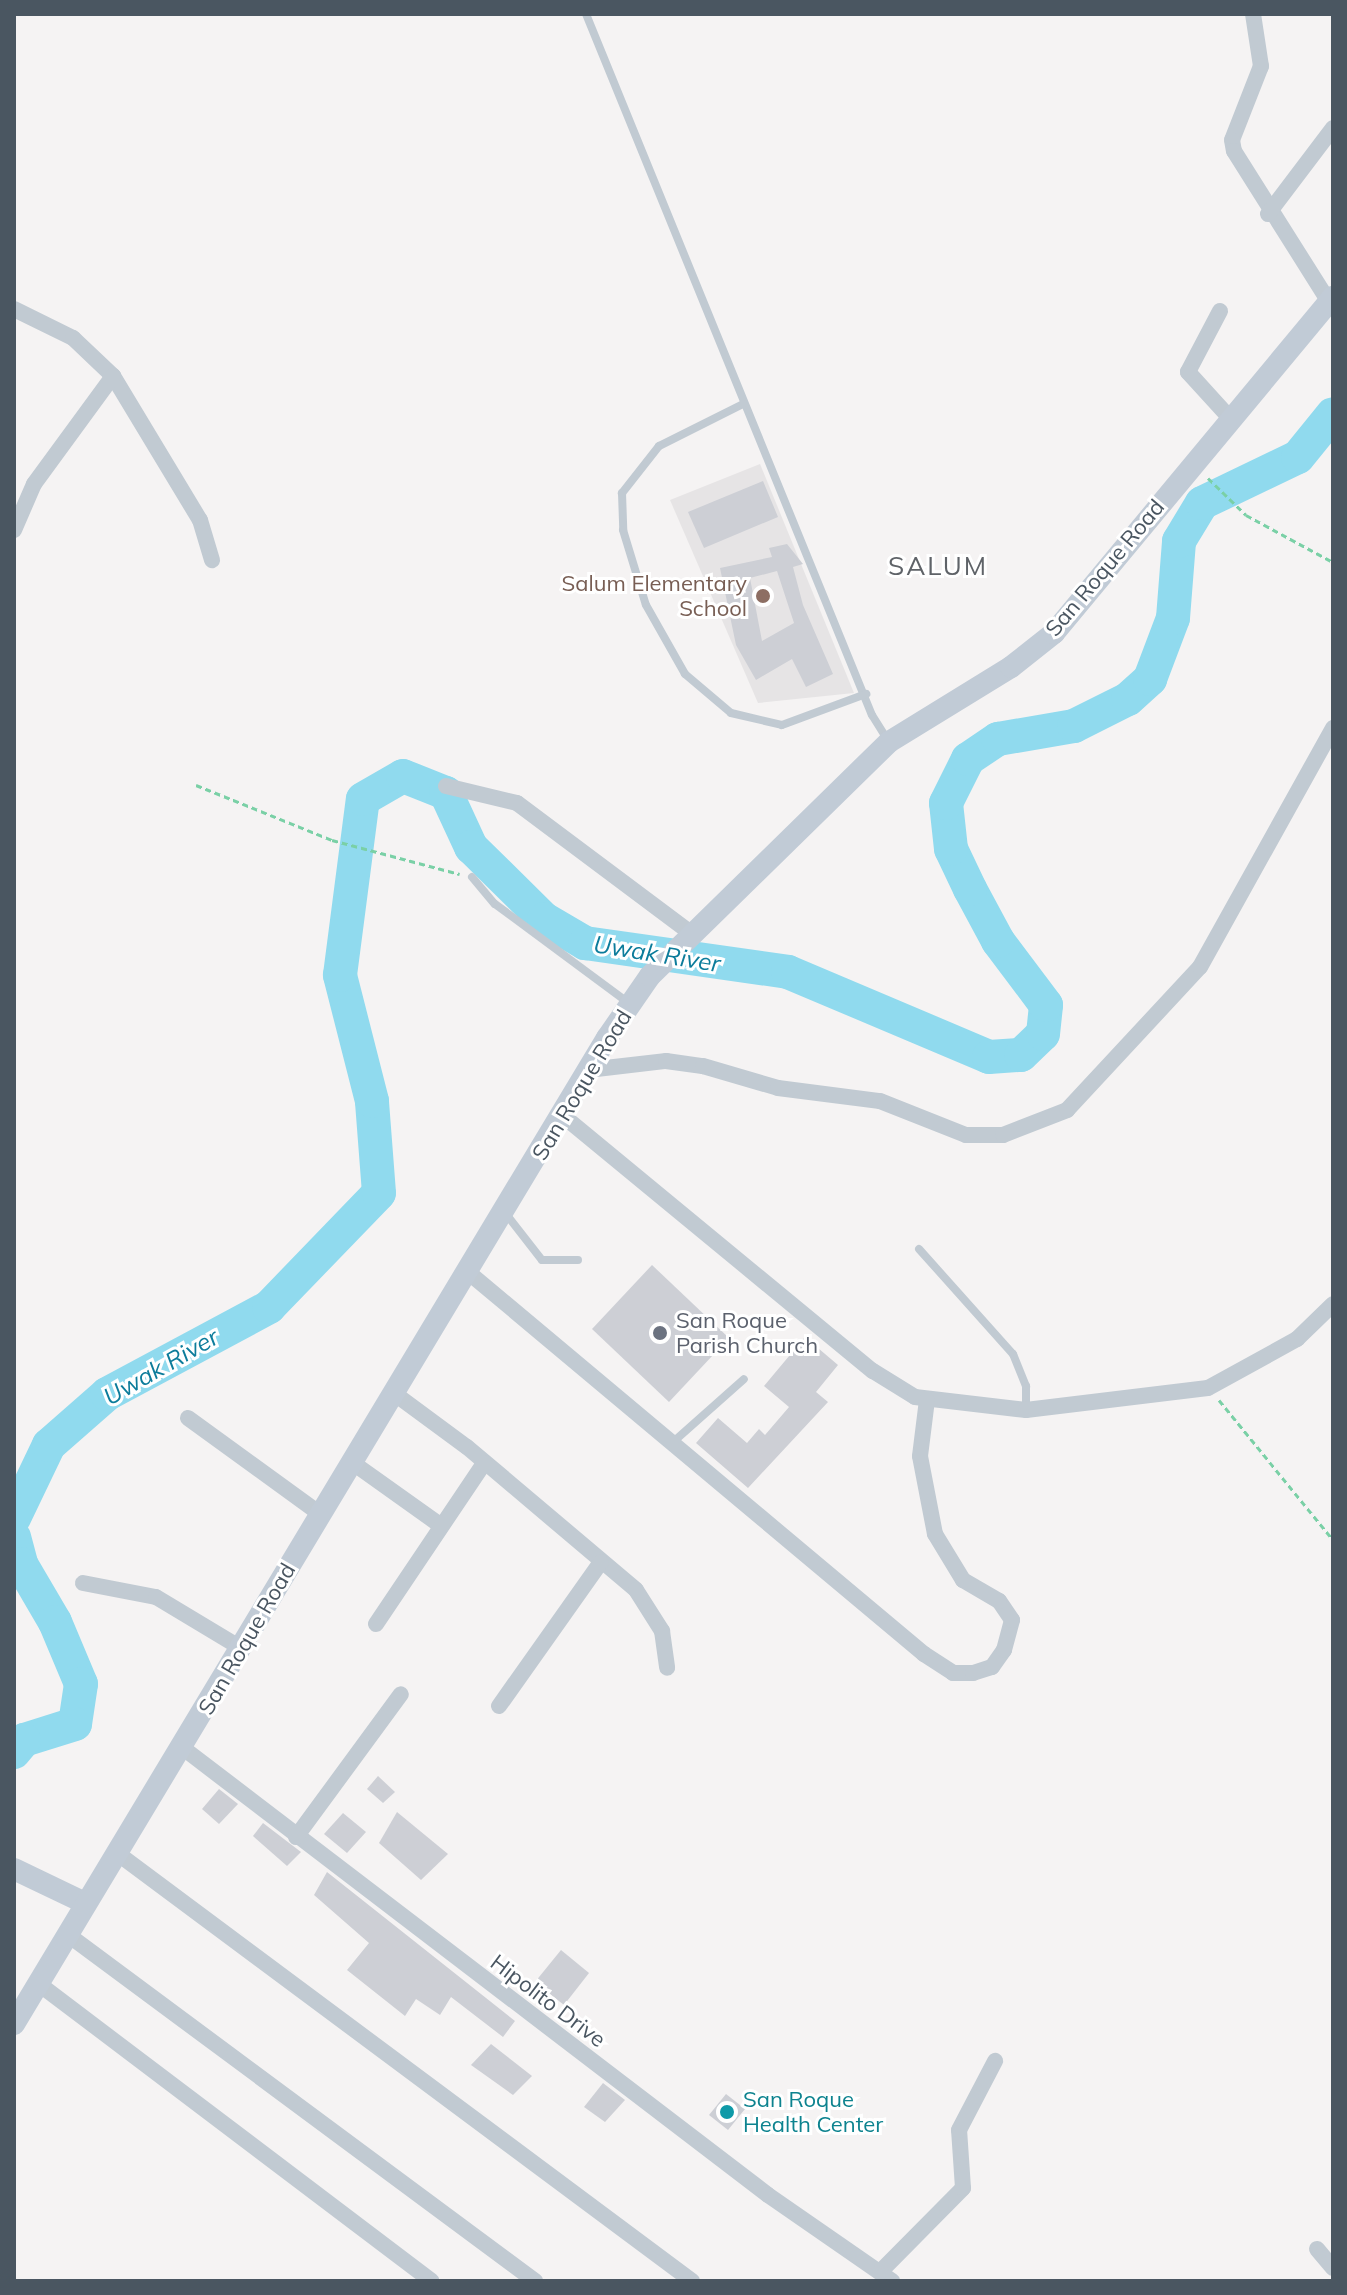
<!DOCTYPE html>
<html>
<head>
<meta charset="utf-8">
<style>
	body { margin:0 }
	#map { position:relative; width:1347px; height:2295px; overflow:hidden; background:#f5f3f3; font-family:Mulish,sans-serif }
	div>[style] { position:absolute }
	.education>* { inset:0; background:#e6e4e5 }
	.river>* { height:34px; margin:-17px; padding:0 17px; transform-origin:17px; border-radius:17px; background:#90daee }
	.building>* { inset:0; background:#cdcfd5 }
	.path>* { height:3px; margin-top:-1.5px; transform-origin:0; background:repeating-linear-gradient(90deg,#7ad0a6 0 6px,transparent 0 10px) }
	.lane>* { height:8px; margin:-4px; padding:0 4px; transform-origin:4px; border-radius:4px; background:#c1cad2 }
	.street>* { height:16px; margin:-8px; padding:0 8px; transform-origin:8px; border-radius:8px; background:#c1cad2 }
	.secondary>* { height:22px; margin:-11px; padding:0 11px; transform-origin:11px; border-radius:11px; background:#c1cbd6 }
	.dots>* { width:22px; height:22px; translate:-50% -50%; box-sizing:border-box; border:4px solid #fff; border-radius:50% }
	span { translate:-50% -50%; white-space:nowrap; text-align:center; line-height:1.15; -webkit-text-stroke:6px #fff; paint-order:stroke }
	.street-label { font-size:22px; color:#4a5661 }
	.education-label { font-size:22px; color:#785e54 }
	.right { translate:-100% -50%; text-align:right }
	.worship-label { font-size:22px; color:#5b616d }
	.left { translate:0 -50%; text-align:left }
	.culture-label { font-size:22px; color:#0d838f }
	.water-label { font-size:24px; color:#0c7c9b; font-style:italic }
	.quarter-label { font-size:26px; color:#5f6368; letter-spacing:2px }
	.frame { position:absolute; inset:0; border:16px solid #4a5661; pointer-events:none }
</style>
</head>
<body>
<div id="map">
	<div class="education">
		<i style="clip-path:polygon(760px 464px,854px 693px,758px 703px,670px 500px)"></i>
	</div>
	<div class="river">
		<i style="left:14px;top:1518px;width:81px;rotate:-64.4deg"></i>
		<i style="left:49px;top:1445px;width:77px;rotate:-41.3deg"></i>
		<i style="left:107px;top:1394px;width:184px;rotate:-28.2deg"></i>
		<i style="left:269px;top:1307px;width:158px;rotate:-46deg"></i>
		<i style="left:379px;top:1193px;width:92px;rotate:-94.4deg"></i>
		<i style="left:372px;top:1101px;width:130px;rotate:-104.3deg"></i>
		<i style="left:340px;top:975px;width:177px;rotate:-82.6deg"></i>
		<i style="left:363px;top:799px;width:46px;rotate:-29.9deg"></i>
		<i style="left:403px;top:776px;width:46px;rotate:21.6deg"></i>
		<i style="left:446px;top:793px;width:60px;rotate:65.2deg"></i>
		<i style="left:471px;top:847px;width:103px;rotate:44.6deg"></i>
		<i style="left:544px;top:919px;width:48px;rotate:30.3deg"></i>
		<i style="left:585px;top:943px;width:205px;rotate:8.1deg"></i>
		<i style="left:788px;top:972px;width:218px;rotate:22.9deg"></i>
		<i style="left:989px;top:1057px;width:32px;rotate:-4deg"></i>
		<i style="left:1021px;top:1055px;width:30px;rotate:-44deg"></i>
		<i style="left:1043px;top:1034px;width:29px;rotate:-84deg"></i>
		<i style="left:1046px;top:1005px;width:80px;rotate:-126.9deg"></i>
		<i style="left:998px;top:941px;width:59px;rotate:-118.3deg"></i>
		<i style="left:970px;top:889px;width:44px;rotate:-115.4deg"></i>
		<i style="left:951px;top:849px;width:46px;rotate:-96.2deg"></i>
		<i style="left:946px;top:803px;width:49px;rotate:-63.4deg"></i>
		<i style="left:968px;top:759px;width:36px;rotate:-34deg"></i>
		<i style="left:998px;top:739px;width:77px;rotate:-9.7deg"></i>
		<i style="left:1074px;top:726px;width:60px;rotate:-26.6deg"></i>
		<i style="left:1128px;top:699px;width:30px;rotate:-42deg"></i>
		<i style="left:1150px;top:679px;width:65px;rotate:-69.3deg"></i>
		<i style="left:1173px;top:618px;width:77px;rotate:-85.5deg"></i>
		<i style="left:1179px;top:541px;width:44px;rotate:-58.8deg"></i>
		<i style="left:1202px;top:503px;width:106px;rotate:-25.6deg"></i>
		<i style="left:1298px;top:457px;width:55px;rotate:-50.9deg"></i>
		<i style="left:14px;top:1537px;width:28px;rotate:75deg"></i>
		<i style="left:21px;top:1564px;width:67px;rotate:59.6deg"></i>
		<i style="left:55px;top:1622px;width:67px;rotate:67.2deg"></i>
		<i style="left:81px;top:1684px;width:40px;rotate:98.5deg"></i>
		<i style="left:75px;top:1724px;width:53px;rotate:162.6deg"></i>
		<i style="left:24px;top:1740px;width:16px;rotate:130deg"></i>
	</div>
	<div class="building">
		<i style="clip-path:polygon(763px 481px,778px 517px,704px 548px,688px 512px)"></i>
		<i style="clip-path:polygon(evenodd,787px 544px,803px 564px,793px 567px,803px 605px,833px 674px,806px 687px,792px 659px,756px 680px,736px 645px,720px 568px,772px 557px,769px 548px,787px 544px,777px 571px,794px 623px,762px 641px,750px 578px,777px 571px)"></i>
		<i style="clip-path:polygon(652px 1265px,729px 1338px,669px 1402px,592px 1329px)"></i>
		<i style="clip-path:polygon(805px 1337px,838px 1365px,816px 1392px,828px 1402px,748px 1488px,696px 1443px,718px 1418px,747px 1443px,759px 1429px,765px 1435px,789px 1407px,764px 1386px)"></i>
		<i style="clip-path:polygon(378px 1776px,395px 1792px,383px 1803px,367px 1789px)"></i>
		<i style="clip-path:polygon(219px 1789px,238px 1804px,219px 1824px,202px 1809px)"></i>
		<i style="clip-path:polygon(397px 1812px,448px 1854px,421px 1880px,379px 1843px)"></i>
		<i style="clip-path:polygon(343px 1813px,366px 1832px,347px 1853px,324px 1834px)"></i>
		<i style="clip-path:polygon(263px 1823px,301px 1852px,287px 1866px,253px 1836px)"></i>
		<i style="clip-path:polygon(327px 1872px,515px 2021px,503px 2037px,451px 1997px,440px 2015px,416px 1999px,405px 2016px,347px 1970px,369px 1943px,314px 1895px)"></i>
		<i style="clip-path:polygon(561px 1950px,589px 1973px,564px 2005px,535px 1982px)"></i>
		<i style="clip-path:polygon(491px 2044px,532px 2076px,513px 2095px,471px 2065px)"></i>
		<i style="clip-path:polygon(603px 2083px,625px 2100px,605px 2122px,584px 2107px)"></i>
		<i style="clip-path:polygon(726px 2094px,745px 2109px,728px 2130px,709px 2115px)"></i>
	</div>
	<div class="path">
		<i style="left:1208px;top:478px;width:53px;rotate:44.2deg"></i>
		<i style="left:1246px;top:515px;width:99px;rotate:28.4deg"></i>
		<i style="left:196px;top:785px;width:147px;rotate:22deg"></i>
		<i style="left:332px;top:840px;width:132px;rotate:14.9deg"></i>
		<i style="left:1219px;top:1400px;width:181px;rotate:50.8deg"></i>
	</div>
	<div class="lane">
		<i style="left:586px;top:14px;width:757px;rotate:67.81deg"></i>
		<i style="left:872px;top:715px;width:32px;rotate:58deg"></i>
		<i style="left:743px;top:404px;width:94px;rotate:153.4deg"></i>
		<i style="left:659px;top:446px;width:60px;rotate:128.2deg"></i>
		<i style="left:622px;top:493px;width:37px;rotate:88deg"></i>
		<i style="left:623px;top:530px;width:78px;rotate:73deg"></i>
		<i style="left:646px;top:605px;width:79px;rotate:60.5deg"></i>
		<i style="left:685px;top:674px;width:60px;rotate:40.3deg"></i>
		<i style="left:731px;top:713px;width:52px;rotate:13.2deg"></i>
		<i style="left:782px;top:725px;width:90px;rotate:-20.3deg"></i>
		<i style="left:472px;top:877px;width:35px;rotate:50deg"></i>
		<i style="left:495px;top:904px;width:168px;rotate:36.5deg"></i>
		<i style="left:506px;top:1214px;width:58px;rotate:52deg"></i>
		<i style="left:542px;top:1260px;width:36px"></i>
		<i style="left:919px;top:1249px;width:141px;rotate:48.2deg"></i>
		<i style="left:1013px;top:1354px;width:35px;rotate:68deg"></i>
		<i style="left:1026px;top:1386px;width:23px;rotate:90deg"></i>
		<i style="left:672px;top:1443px;width:96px;rotate:-41.6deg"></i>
	</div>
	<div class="street">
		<i style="left:1253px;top:14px;width:53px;rotate:81.3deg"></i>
		<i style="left:1261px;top:66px;width:79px;rotate:111.4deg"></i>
		<i style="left:1232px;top:140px;width:11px;rotate:80deg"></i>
		<i style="left:1234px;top:151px;width:178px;rotate:57.8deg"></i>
		<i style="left:1268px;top:214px;width:108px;rotate:-52.9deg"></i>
		<i style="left:14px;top:309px;width:66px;rotate:26.2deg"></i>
		<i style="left:73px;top:338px;width:55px;rotate:43.5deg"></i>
		<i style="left:113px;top:376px;width:168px;rotate:58.9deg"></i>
		<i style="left:200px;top:520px;width:42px;rotate:73.3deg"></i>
		<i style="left:1220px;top:311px;width:69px;rotate:117.7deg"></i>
		<i style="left:1188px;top:372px;width:59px;rotate:47.7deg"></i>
		<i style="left:14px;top:530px;width:50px;rotate:-66.5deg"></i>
		<i style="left:34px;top:484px;width:134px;rotate:-53.8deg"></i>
		<i style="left:446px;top:786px;width:73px;rotate:13.5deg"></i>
		<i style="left:517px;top:803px;width:217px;rotate:36.8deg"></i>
		<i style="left:588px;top:1070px;width:79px;rotate:-6.6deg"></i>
		<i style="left:666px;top:1061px;width:37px;rotate:8deg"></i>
		<i style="left:703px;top:1066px;width:78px;rotate:16.3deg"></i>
		<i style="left:778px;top:1088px;width:103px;rotate:7.3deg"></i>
		<i style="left:880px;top:1101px;width:92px;rotate:21.6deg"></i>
		<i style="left:966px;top:1135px;width:37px"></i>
		<i style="left:1003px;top:1135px;width:69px;rotate:-21.3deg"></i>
		<i style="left:1067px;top:1110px;width:195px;rotate:-47.1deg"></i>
		<i style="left:1200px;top:967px;width:274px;rotate:-60.9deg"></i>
		<i style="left:562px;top:1115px;width:403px;rotate:39.5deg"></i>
		<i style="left:873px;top:1371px;width:49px;rotate:31.8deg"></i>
		<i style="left:915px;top:1397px;width:112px;rotate:6.7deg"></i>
		<i style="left:1026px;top:1410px;width:183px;rotate:-6.9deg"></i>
		<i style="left:1208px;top:1388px;width:102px;rotate:-28.8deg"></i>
		<i style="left:1297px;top:1339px;width:50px;rotate:-44.2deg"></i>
		<i style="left:468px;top:1272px;width:595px;rotate:39.95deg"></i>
		<i style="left:924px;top:1654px;width:35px;rotate:33deg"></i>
		<i style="left:953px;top:1673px;width:20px"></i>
		<i style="left:973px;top:1673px;width:20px;rotate:-18deg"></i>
		<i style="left:992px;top:1667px;width:21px;rotate:-55deg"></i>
		<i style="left:1004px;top:1650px;width:31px;rotate:-75deg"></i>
		<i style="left:1012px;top:1620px;width:23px;rotate:-124deg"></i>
		<i style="left:999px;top:1601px;width:42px;rotate:-149.7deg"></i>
		<i style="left:963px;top:1580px;width:54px;rotate:-121.3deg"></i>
		<i style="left:935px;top:1534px;width:79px;rotate:-100.9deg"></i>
		<i style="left:920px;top:1456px;width:56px;rotate:-82.9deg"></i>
		<i style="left:395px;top:1394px;width:89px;rotate:36.4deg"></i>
		<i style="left:467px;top:1447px;width:221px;rotate:40.2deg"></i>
		<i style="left:636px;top:1590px;width:49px;rotate:57.6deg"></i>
		<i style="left:662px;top:1631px;width:37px;rotate:82deg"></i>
		<i style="left:188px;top:1418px;width:163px;rotate:36deg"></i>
		<i style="left:353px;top:1463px;width:107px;rotate:35.5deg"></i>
		<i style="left:83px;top:1583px;width:74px;rotate:10.9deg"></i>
		<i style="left:156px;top:1597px;width:99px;rotate:31deg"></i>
		<i style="left:376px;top:1624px;width:194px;rotate:-56.1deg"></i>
		<i style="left:499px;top:1706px;width:176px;rotate:-54.7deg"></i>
		<i style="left:183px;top:1748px;width:736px;rotate:37.38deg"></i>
		<i style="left:768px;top:2195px;width:151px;rotate:34.7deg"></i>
		<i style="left:296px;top:1837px;width:177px;rotate:-53.7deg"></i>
		<i style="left:117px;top:1853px;width:717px;rotate:36.66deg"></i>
		<i style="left:67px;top:1934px;width:583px;rotate:36.56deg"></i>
		<i style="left:39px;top:1984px;width:492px;rotate:37.1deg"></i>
		<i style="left:1317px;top:2249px;width:25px;rotate:50deg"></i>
		<i style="left:880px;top:2272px;width:118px;rotate:-45.3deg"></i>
		<i style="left:963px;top:2188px;width:58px;rotate:-93.9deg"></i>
		<i style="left:959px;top:2130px;width:78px;rotate:-62.4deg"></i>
	</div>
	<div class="secondary">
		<i style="left:14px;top:1869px;width:79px;rotate:25.6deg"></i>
		<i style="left:14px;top:2024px;width:1151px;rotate:-58.98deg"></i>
		<i style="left:607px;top:1038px;width:75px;rotate:-55.3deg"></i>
		<i style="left:650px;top:976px;width:334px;rotate:-44.4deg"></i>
		<i style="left:889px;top:742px;width:143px;rotate:-31.6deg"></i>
		<i style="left:1011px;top:667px;width:55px;rotate:-38.3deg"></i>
		<i style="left:1054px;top:633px;width:437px;rotate:-50.3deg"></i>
	</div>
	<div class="dots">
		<i style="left:763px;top:596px;background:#8d6e63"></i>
		<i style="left:660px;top:1333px;background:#6b7280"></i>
		<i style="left:727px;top:2112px;background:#0f9aa8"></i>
	</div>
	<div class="street-label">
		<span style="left:1105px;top:568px;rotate:-50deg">San Roque Road</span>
		<span style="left:582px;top:1085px;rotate:-59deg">San Roque Road</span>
		<span style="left:247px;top:1639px;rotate:-60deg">San Roque Road</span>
		<span style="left:548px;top:2001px;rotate:37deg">Hipolito Drive</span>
	</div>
	<div class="education-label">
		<span class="right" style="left:747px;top:596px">Salum Elementary<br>School</span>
	</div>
	<div class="worship-label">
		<span class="left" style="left:676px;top:1333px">San Roque<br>Parish Church</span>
	</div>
	<div class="culture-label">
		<span class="left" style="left:743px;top:2112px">San Roque<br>Health Center</span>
	</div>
	<div class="water-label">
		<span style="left:657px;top:954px;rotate:9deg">Uwak River</span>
		<span style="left:161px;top:1367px;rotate:-30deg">Uwak River</span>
	</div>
	<div class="quarter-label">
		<span style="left:938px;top:566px">SALUM</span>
	</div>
	<div class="frame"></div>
</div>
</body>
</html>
